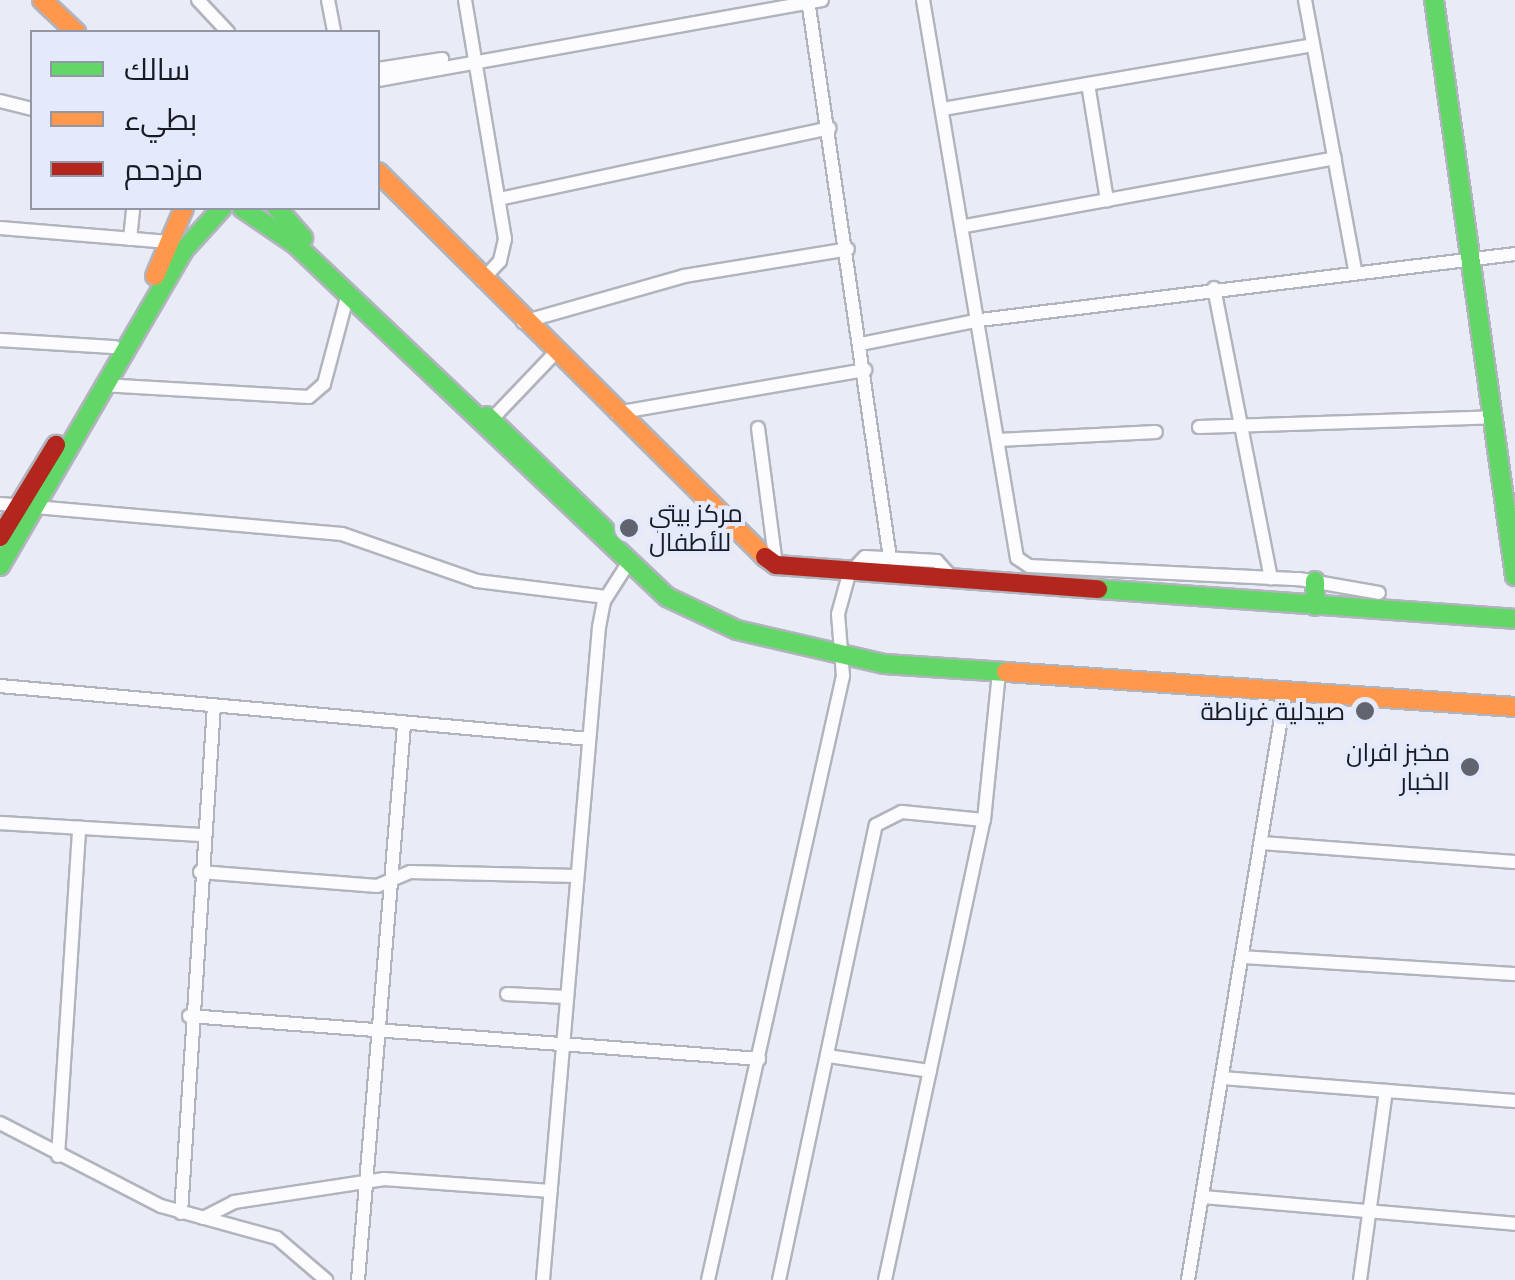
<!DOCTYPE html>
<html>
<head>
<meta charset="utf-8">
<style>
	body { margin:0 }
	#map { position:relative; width:1515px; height:1280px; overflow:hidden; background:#e9ecf6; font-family:"PT Sans Narrow",Cairo,sans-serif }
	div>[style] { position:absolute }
	.roads { filter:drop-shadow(2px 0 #b1b4bd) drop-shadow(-2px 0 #b1b4bd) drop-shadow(0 2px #b1b4bd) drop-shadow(0 -2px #b1b4bd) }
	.street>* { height:12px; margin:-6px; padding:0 6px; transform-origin:6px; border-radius:6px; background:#fcfcfe }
	.fast>* { height:18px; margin:-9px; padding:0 9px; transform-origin:9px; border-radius:9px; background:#63d668 }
	.slow>* { height:18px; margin:-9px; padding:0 9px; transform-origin:9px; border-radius:9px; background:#ff974d }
	.jam>* { height:18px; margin:-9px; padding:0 9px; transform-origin:9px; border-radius:9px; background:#b3261e }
	.dots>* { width:28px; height:28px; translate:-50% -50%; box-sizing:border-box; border:5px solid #e4e9fb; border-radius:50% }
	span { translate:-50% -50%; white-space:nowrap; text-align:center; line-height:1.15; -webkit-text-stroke:8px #e4e9fb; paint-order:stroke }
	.poi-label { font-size:25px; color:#181a24 }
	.left { translate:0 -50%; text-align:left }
	.right { translate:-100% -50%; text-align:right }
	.legend { position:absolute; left:30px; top:30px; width:350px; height:180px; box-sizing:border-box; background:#e4e9fb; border:2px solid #9296a5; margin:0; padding:12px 18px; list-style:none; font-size:30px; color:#181a24 }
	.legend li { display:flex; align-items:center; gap:20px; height:50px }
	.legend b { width:50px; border:2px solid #9296a5 }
</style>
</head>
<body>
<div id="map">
	<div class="roads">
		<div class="street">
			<i style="left:198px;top:0;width:44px;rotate:46.8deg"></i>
			<i style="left:328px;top:0;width:33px;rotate:79deg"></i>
			<i style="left:465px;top:0;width:242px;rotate:80.5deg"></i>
			<i style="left:505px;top:239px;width:23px;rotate:103deg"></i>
			<i style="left:500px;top:261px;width:26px;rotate:133deg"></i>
			<i style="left:808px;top:0;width:564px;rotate:81.64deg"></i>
			<i style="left:923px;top:0;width:566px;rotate:80.44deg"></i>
			<i style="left:1017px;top:558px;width:14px;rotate:34deg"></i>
			<i style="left:1029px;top:566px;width:270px;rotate:2.8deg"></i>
			<i style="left:1299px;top:579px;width:81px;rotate:9.9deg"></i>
			<i style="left:1305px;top:0;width:276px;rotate:79.5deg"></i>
			<i style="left:378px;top:69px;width:65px;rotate:-8.9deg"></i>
			<i style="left:378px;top:80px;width:451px;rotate:-10.2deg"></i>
			<i style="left:1088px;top:84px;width:118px;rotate:80.7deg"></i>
			<i style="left:0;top:101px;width:33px;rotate:14deg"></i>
			<i style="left:943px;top:109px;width:375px;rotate:-9.8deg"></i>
			<i style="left:499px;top:199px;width:338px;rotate:-12.1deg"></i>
			<i style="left:965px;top:226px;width:376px;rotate:-10.4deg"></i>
			<i style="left:0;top:228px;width:173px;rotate:4.7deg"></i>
			<i style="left:130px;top:239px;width:31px;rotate:-84deg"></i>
			<i style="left:1214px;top:288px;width:296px;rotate:78.9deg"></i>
			<i style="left:523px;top:322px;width:167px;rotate:-15.9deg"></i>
			<i style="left:684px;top:276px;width:166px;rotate:-9.3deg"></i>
			<i style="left:0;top:340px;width:115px;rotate:3.5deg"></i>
			<i style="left:861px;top:344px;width:121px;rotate:-11.4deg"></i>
			<i style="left:980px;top:320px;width:539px;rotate:-7.03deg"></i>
			<i style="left:102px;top:385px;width:207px;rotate:3.3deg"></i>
			<i style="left:309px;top:397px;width:20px;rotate:-41deg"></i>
			<i style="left:324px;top:384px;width:93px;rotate:-75.1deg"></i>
			<i style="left:616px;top:413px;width:253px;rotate:-9.8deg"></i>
			<i style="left:491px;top:420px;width:91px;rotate:-46.3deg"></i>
			<i style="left:1199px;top:427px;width:295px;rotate:-1.9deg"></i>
			<i style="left:758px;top:428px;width:138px;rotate:82.5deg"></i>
			<i style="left:998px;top:440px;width:158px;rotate:-2.9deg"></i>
			<i style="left:0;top:504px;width:343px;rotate:5deg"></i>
			<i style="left:342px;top:534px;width:143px;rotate:19.2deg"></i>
			<i style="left:477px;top:581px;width:130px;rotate:7.1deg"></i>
			<i style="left:0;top:686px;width:591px;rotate:5.14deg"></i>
			<i style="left:0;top:823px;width:203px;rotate:3.4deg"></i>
			<i style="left:1261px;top:843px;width:255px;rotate:4.3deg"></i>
			<i style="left:200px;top:872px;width:178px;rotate:4.5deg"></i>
			<i style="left:377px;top:886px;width:36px;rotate:-23deg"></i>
			<i style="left:410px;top:872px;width:166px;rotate:1.4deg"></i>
			<i style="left:1242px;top:957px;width:274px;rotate:3.6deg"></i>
			<i style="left:507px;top:994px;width:58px;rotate:3deg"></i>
			<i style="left:189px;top:1016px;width:572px;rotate:4.31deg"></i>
			<i style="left:828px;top:1056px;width:103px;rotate:8.4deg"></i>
			<i style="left:1222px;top:1078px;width:294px;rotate:4.5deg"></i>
			<i style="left:0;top:1123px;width:181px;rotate:27.3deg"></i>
			<i style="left:161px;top:1206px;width:120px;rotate:15.4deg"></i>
			<i style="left:277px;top:1238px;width:65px;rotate:40.6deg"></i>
			<i style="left:58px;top:1156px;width:329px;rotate:-86.3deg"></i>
			<i style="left:1203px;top:1197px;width:313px;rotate:4.9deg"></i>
			<i style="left:181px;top:1213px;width:509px;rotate:-86.28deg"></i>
			<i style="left:203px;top:1218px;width:35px;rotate:-27deg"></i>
			<i style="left:234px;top:1202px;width:152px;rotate:-8.7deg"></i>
			<i style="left:384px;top:1179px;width:167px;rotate:4.1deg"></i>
			<i style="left:358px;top:1280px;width:557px;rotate:-85.26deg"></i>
			<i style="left:543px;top:1280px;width:655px;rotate:-85.1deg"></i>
			<i style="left:599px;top:627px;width:26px;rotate:-79deg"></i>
			<i style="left:604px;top:601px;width:43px;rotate:-57.4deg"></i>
			<i style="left:708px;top:1280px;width:619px;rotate:-77.4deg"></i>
			<i style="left:843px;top:676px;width:62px;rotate:-94.6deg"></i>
			<i style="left:838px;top:614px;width:41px;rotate:-74.6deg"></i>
			<i style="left:849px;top:574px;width:23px;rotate:-47deg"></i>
			<i style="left:865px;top:557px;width:72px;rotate:3.2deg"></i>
			<i style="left:937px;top:561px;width:27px;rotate:48deg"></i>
			<i style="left:779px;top:1280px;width:465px;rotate:-78deg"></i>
			<i style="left:876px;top:825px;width:29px;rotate:-27deg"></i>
			<i style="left:902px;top:812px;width:82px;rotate:5.6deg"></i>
			<i style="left:885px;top:1280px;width:471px;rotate:-77.9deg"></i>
			<i style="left:984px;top:820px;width:149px;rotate:-84.2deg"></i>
			<i style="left:1188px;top:1280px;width:600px;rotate:-80.6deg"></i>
			<i style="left:1360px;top:1280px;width:191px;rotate:-82.2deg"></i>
		</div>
		<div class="fast">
			<i style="left:1434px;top:0;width:582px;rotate:82deg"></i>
			<i style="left:242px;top:208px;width:64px;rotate:34.2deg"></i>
			<i style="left:295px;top:244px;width:513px;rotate:43.5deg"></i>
			<i style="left:667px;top:597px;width:77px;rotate:25.2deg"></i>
			<i style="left:737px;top:630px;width:151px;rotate:13deg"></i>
			<i style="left:884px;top:664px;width:122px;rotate:3.8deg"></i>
			<i style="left:277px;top:208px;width:40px;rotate:49deg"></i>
			<i style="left:487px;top:416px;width:164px;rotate:44deg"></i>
			<i style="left:0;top:566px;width:364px;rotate:-59.8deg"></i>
			<i style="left:183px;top:251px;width:58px;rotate:-47.8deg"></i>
			<i style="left:1315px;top:581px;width:25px;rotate:90deg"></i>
			<i style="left:1098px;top:589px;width:418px;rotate:4.1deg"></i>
		</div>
		<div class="slow">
			<i style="left:42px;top:0;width:47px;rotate:43.3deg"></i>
			<i style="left:378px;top:172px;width:546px;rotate:44.85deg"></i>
			<i style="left:155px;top:276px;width:74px;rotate:-66.9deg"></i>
			<i style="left:1006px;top:672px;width:510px;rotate:3.93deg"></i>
		</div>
		<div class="jam">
			<i style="left:0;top:537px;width:108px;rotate:-58.7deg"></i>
			<i style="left:765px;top:557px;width:14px;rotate:36deg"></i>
			<i style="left:776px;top:565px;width:323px;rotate:4.3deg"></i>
		</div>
	</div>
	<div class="dots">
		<i style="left:629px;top:528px;background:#61646e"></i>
		<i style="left:1365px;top:711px;background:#61646e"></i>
		<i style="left:1470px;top:767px;background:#61646e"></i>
	</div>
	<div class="poi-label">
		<span class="left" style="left:649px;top:528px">مركز بيتي<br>للأطفال</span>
		<span class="right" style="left:1345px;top:711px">صيدلية غرناطة</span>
		<span class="right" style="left:1450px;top:767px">مخبز افران<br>الخبار</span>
	</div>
	<ul class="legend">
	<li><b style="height:12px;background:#63d668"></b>سالك</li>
	<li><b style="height:12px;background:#ff974d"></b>بطيء</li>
	<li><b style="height:12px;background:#b3261e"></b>مزدحم</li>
	</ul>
</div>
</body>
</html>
